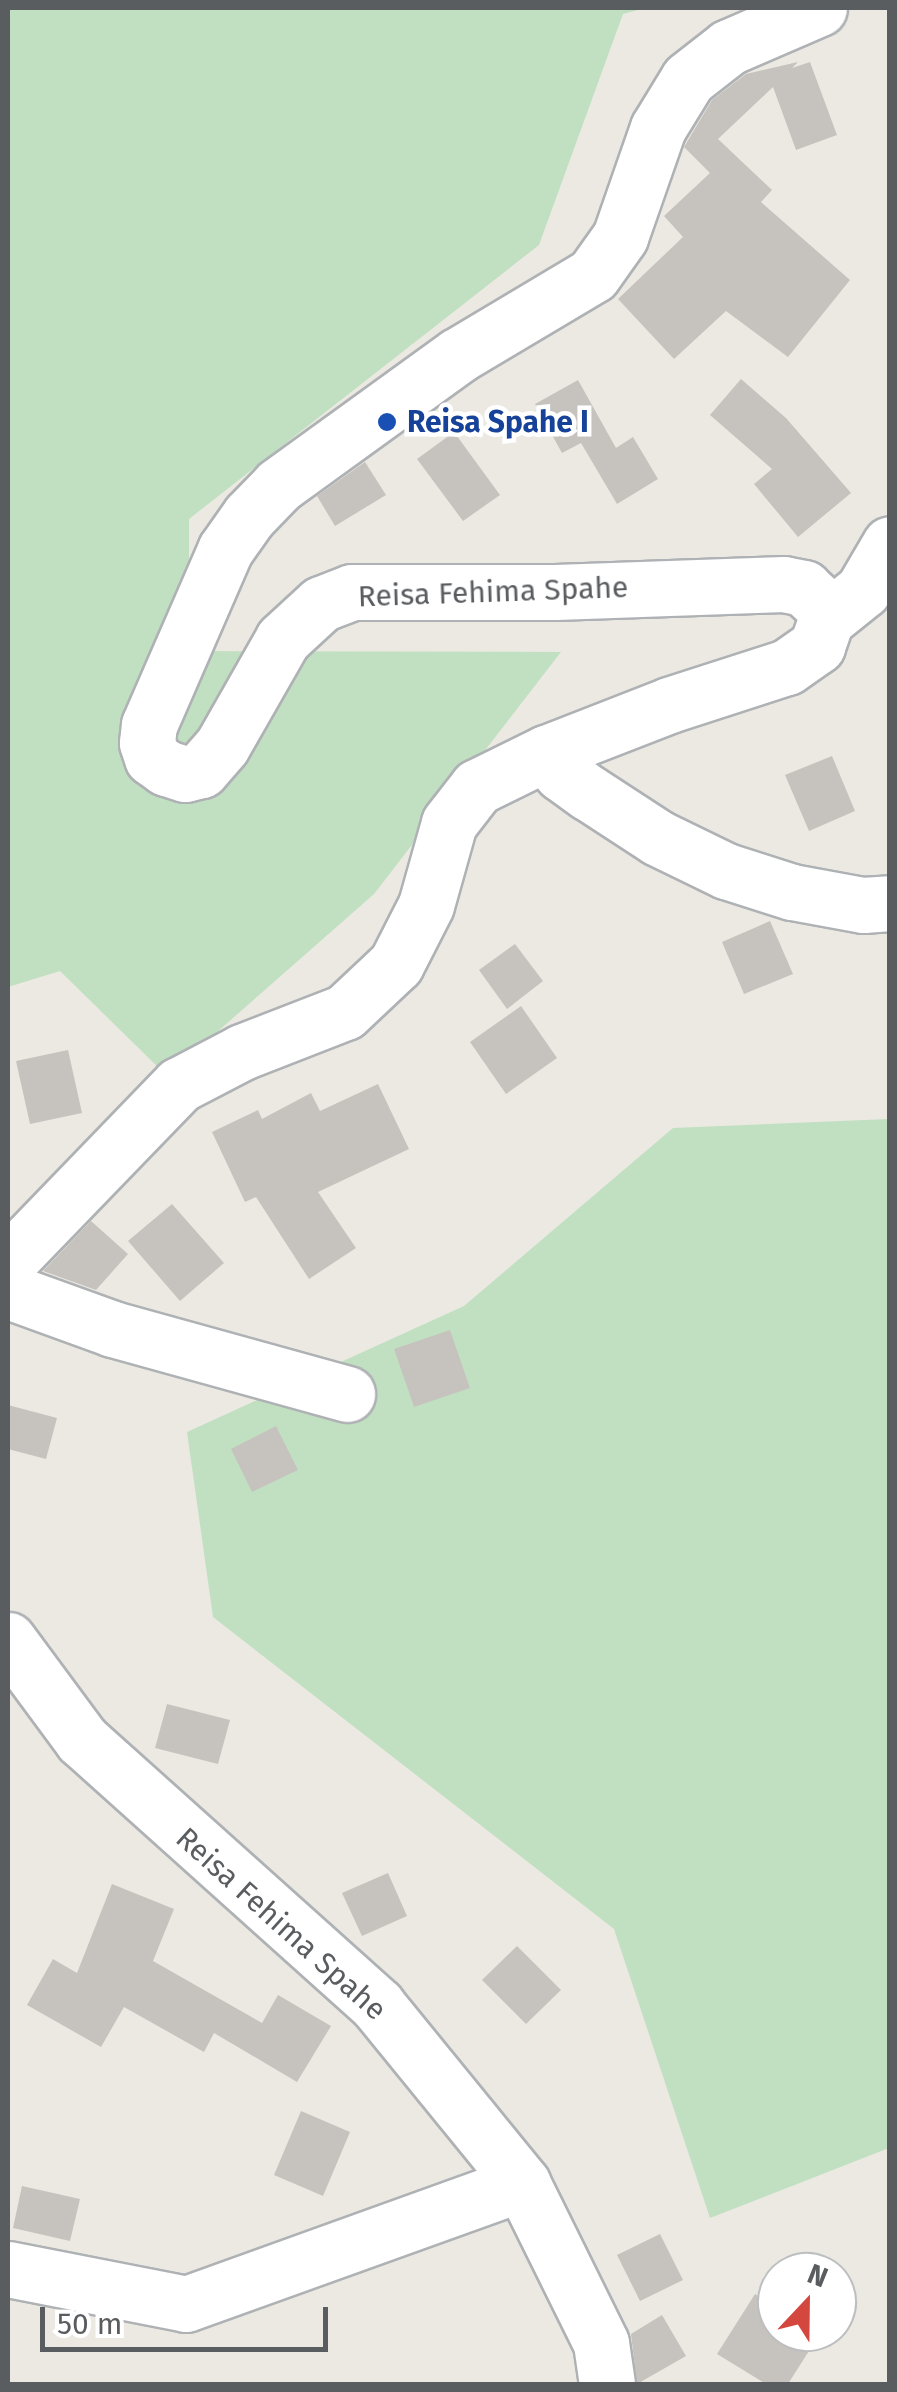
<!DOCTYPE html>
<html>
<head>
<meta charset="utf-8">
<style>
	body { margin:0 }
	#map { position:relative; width:897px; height:2392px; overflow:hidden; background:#ebe9e2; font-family:"Fira Sans",sans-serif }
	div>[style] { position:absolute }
	.green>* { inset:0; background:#c1e0c1 }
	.building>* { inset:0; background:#c6c3be }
	.roads { filter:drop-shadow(2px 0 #afb2b5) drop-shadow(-2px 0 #afb2b5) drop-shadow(0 2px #afb2b5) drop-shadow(0 -2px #afb2b5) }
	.minor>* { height:55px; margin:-27.5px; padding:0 27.5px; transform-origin:27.5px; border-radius:27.5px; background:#fff }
	.dots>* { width:28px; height:28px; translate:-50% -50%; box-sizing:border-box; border:5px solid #fff; border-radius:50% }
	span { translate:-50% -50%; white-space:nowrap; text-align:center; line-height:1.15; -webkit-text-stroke:9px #fff; paint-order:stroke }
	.transit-label { font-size:30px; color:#164399; font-weight:700 }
	.left { translate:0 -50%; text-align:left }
	.street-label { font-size:30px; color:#5a5d60 }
	.frame { position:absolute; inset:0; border:10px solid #5a5d60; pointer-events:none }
	.north { position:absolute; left:757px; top:2252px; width:100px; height:100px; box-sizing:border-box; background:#fff; border:2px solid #bdbebf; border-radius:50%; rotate:22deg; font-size:28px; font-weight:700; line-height:40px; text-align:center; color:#5a5d60 }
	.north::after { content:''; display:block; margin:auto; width:35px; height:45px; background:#d3473f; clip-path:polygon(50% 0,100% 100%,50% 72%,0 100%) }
	.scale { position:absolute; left:40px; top:2307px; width:288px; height:45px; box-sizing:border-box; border:5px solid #5a5d60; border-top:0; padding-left:12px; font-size:30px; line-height:35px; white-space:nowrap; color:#5a5d60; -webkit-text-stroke:8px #fff; paint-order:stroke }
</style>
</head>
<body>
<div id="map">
	<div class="green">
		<i style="clip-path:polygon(8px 8px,645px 8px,623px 14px,539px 245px,189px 519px,189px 651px,561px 652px,374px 894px,167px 1076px,60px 971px,8px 987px)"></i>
		<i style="clip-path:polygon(889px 1119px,889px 2148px,710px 2218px,614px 1929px,213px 1617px,187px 1432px,464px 1306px,673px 1128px)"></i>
	</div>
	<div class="building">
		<i style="clip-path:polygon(798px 62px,792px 68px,810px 62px,837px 135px,796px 150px,773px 87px,718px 139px,772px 190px,761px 202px,850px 280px,788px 357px,726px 311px,674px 359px,618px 299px,683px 237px,664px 216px,710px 173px,684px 147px,712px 100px,746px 74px)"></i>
		<i style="clip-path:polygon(741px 379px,786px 418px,851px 493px,798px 537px,754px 484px,772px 469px,710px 415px)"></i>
		<i style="clip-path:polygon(578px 380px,616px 448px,633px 437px,658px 479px,617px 504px,581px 443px,562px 453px,535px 404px)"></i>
		<i style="clip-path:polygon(454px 432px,500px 495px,463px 521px,417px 459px)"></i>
		<i style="clip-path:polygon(365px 462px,386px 495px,335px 526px,317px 496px)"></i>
		<i style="clip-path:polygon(832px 756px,855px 811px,809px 831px,785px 775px)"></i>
		<i style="clip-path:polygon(770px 921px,793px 974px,744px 994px,722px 942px)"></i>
		<i style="clip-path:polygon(515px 944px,543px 981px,507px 1009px,479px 970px)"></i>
		<i style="clip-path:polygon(521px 1006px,557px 1058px,506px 1094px,470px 1042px)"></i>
		<i style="clip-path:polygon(68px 1050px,82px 1113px,30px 1124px,16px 1061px)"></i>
		<i style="clip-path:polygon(378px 1084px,409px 1149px,318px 1192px,356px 1248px,309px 1279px,256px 1197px,245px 1202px,212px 1132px,258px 1110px,262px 1119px,311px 1093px,320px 1111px)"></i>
		<i style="clip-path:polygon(172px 1204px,224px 1263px,180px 1301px,128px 1241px)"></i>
		<i style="clip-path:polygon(91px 1221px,128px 1254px,96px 1290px,43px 1271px)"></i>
		<i style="clip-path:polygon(450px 1330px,470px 1388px,414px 1407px,394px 1349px)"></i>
		<i style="clip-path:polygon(8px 1405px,57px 1418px,46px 1459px,8px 1449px)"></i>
		<i style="clip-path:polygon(276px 1426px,298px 1470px,252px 1492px,231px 1449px)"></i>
		<i style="clip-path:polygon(167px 1704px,230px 1720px,218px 1764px,155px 1748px)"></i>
		<i style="clip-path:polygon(388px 1873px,407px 1916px,362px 1936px,342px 1893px)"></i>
		<i style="clip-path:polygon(112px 1884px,174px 1909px,153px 1961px,262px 2023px,278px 1995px,331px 2026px,297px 2082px,214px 2033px,204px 2052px,124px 2007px,101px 2047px,27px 2005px,53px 1959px,77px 1973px)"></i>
		<i style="clip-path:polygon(517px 1946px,561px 1990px,526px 2024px,482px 1980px)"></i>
		<i style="clip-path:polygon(301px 2111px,350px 2132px,323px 2196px,274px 2175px)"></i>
		<i style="clip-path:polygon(22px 2186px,80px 2199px,70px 2241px,13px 2228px)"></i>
		<i style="clip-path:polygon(660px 2234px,683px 2280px,640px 2301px,617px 2255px)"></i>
		<i style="clip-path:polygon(755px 2294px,777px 2308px,777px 2332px,821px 2332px,788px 2384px,766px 2384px,717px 2354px)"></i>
		<i style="clip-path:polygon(662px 2315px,686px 2356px,637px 2384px,631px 2334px)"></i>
	</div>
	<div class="roads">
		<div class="minor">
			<i style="left:826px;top:620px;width:48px;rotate:-39deg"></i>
			<i style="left:863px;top:590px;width:53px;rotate:-59.6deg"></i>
			<i style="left:546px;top:753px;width:25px;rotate:53deg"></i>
			<i style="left:561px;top:773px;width:34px;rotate:36deg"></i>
			<i style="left:589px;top:793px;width:82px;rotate:33.1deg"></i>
			<i style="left:658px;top:838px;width:76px;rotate:25.9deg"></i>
			<i style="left:726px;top:871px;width:69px;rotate:17.7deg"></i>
			<i style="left:792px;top:892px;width:72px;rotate:10.4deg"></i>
			<i style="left:863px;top:905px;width:27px;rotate:-4deg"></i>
			<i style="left:8px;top:1262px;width:246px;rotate:-46deg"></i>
			<i style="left:179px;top:1085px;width:71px;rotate:-27.6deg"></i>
			<i style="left:242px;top:1052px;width:110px;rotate:-21.2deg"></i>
			<i style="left:345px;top:1012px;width:70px;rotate:-43.3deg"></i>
			<i style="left:396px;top:964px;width:66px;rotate:-63deg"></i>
			<i style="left:426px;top:905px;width:85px;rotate:-74.3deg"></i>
			<i style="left:449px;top:823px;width:46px;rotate:-52.1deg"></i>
			<i style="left:477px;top:787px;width:77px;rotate:-26.2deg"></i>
			<i style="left:546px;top:753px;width:132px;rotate:-21.3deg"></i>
			<i style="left:669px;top:705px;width:124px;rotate:-17.9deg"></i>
			<i style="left:787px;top:667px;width:37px;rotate:-35deg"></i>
			<i style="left:817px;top:646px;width:28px;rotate:-71deg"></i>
			<i style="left:826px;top:620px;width:14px;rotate:-102deg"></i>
			<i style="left:823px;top:606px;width:26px;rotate:-137deg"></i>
			<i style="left:804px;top:588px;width:20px;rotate:-169deg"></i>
			<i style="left:784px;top:584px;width:229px;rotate:178deg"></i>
			<i style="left:555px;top:592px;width:203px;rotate:180deg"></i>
			<i style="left:352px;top:592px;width:33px;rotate:159deg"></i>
			<i style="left:321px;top:604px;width:52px;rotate:137.4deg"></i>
			<i style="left:283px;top:639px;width:123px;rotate:119.7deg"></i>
			<i style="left:222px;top:746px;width:32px;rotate:131deg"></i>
			<i style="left:201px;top:770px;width:16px;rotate:166deg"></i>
			<i style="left:185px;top:774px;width:20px;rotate:-162deg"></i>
			<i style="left:166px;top:768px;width:17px;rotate:-144deg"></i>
			<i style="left:152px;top:758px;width:16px;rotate:-108deg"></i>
			<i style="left:147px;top:743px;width:18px;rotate:-84deg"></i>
			<i style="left:149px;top:725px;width:191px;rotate:-66.5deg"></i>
			<i style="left:225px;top:550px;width:42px;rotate:-54.8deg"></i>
			<i style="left:249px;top:516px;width:43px;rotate:-45.9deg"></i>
			<i style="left:279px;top:485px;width:220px;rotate:-35.9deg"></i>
			<i style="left:457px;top:356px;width:158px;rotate:-30.8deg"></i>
			<i style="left:593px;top:275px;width:47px;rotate:-54.6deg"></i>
			<i style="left:620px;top:237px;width:115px;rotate:-70.8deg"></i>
			<i style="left:658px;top:128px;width:57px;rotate:-58.5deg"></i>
			<i style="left:688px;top:79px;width:52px;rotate:-38deg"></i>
			<i style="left:729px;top:47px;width:98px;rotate:-23.4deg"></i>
			<i style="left:8px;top:1291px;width:112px;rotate:19.9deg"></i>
			<i style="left:113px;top:1329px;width:243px;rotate:15.5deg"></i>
			<i style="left:8px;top:1640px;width:124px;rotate:53.5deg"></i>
			<i style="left:82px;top:1740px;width:397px;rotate:41.9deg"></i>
			<i style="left:377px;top:2005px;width:230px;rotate:50.8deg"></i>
			<i style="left:522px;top:2183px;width:178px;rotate:63.7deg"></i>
			<i style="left:601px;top:2343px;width:41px;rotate:81.7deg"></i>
			<i style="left:8px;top:2269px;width:181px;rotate:11.1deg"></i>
			<i style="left:186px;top:2304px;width:357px;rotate:-19.8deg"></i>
		</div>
	</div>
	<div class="dots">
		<i style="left:387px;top:422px;background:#1a4fb4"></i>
	</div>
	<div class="transit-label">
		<span class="left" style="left:407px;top:422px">Reisa Spahe I</span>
	</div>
	<div class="street-label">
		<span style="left:493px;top:592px;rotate:-2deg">Reisa Fehima Spahe</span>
		<span style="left:281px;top:1924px;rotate:42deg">Reisa Fehima Spahe</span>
	</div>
	<div class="frame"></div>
	<div class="north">N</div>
	<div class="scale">50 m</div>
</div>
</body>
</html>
